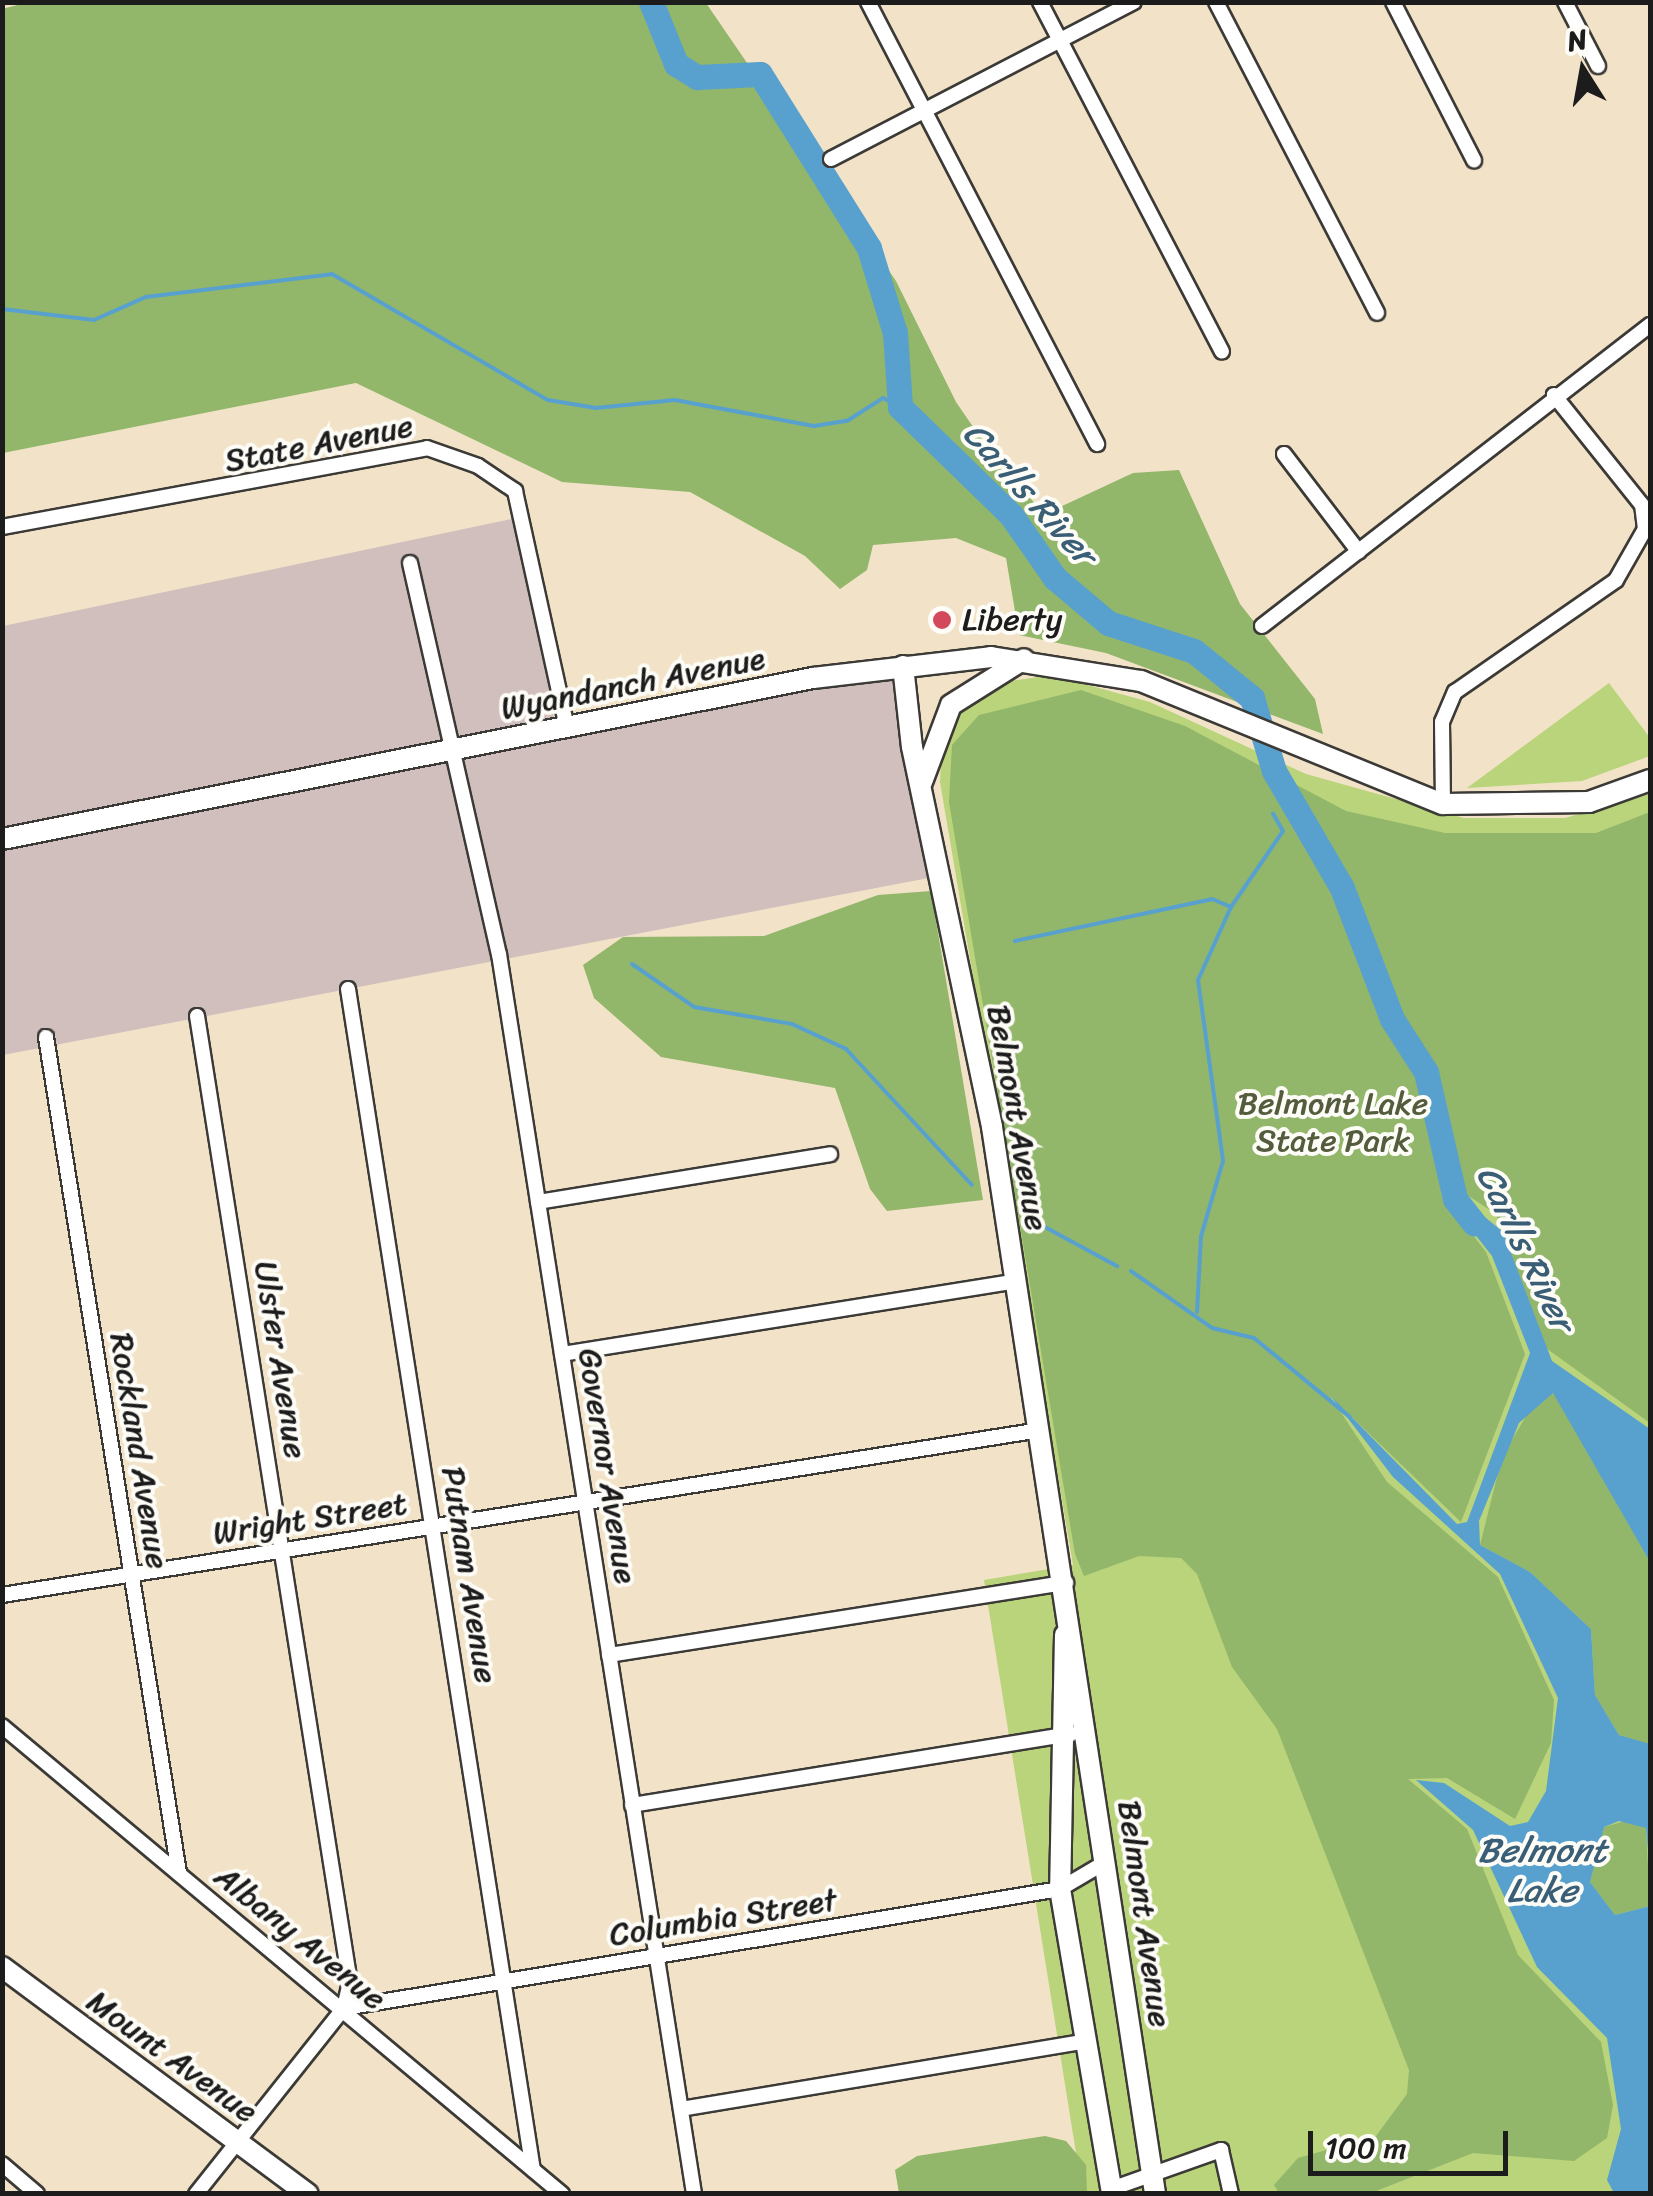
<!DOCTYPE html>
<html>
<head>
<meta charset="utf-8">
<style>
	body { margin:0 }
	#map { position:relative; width:1653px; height:2196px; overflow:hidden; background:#f2e3c8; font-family:Sriracha,sans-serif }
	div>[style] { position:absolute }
	.industrial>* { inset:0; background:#d1bfbd }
	.green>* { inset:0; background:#b9d47a }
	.forest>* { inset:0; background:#92b66a }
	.water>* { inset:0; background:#58a1cf }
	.stream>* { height:4px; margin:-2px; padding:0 2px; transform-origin:2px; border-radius:2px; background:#58a1cf }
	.river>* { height:25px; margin:-12.5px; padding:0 12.5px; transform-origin:12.5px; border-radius:12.5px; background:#58a1cf }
	.roads { filter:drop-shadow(2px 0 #3c3a36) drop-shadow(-2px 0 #3c3a36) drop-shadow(0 2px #3c3a36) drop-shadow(0 -2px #3c3a36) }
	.street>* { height:14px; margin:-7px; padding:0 7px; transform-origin:7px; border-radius:7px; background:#fff }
	.secondary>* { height:20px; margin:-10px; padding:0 10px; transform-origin:10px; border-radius:10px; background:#fff }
	.dots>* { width:28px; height:28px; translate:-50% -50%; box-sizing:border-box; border:5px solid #fdfcf7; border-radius:50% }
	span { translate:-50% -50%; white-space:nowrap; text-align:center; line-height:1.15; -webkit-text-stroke:8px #fdfcf7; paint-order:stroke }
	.street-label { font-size:32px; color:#1c1c1c }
	.poi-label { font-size:32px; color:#1c1c1c }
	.left { translate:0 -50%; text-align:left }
	.park-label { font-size:32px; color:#535c3d }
	.water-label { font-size:35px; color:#3a5e76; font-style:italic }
	.frame { position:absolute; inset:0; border:5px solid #1c1c1c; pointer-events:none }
	.north { position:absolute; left:1533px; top:20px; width:100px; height:100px; -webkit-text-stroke:8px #fdfcf7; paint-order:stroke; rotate:349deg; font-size:28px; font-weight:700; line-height:40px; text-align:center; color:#1c1c1c }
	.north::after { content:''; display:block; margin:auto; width:35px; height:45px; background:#1c1c1c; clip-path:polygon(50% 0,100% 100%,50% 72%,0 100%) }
	.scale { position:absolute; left:1308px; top:2131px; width:200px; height:45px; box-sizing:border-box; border:5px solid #1c1c1c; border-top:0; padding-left:12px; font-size:30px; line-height:35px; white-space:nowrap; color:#1c1c1c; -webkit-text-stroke:8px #fdfcf7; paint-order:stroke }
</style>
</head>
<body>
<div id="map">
	<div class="industrial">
		<i style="clip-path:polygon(521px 517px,556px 730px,903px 666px,939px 876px,3px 1055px,3px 626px)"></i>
	</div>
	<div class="green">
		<i style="clip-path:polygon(1051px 675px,1150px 702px,1306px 774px,1464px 818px,1565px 818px,1650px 794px,1650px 2193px,1026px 2193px,1081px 2184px,984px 1580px,1073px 1565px,940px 782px,942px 739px,959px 708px,990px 684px)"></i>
		<i style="clip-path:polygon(1609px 683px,1650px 738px,1650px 756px,1582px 781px,1467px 788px)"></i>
	</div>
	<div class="forest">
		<i style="clip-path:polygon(29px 2px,706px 3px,896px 281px,956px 402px,1000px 466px,1045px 514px,1133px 473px,1179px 470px,1240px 604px,1315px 699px,1323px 734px,1106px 653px,1019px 635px,1006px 558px,956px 538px,873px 545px,867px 570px,840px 589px,805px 556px,690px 492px,562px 482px,356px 383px,3px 453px,2px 9px)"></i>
		<i style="clip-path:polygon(1081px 690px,1185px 726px,1346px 811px,1445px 833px,1596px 833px,1650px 812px,1650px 1423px,1546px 1348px,1496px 1214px,1455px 1187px,1441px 1194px,1486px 1252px,1525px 1354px,1461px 1522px,1330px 1396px,1387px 1482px,1498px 1577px,1554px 1700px,1551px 1743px,1515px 1819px,1447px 1778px,1408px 1779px,1467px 1829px,1518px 1955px,1601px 2042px,1613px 2105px,1607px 2138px,1574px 2161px,1473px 2153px,1371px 2193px,1279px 2193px,1274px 2185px,1298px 2158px,1376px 2136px,1407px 2094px,1409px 2070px,1277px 1729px,1232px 1667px,1197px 1574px,1181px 1558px,1139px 1556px,1084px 1576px,1075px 1554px,949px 802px,952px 745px,979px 715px)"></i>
		<i style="clip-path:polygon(931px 891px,983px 1200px,887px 1211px,870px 1189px,835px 1088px,661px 1057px,594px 998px,583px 965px,623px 937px,764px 936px,878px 895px)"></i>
		<i style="clip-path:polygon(1554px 1393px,1650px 1562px,1649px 1745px,1619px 1735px,1595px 1695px,1591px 1629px,1530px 1572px,1480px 1545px,1502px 1457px,1536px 1399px)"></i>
		<i style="clip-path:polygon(1632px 1819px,1646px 1828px,1650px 1906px,1615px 1915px,1590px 1882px,1596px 1849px,1604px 1827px)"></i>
		<i style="clip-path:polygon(1045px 2136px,1066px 2141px,1086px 2165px,1087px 2193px,899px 2193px,895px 2170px,917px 2156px)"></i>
	</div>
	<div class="water">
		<i style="clip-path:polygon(1462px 1198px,1503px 1232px,1552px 1361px,1650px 1429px,1650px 1562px,1553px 1393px,1519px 1423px,1479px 1521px,1480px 1545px,1530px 1572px,1591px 1629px,1595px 1695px,1619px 1735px,1650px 1744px,1650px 1872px,1646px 1828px,1619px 1821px,1604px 1827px,1590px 1882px,1615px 1915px,1650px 1906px,1650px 2193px,1614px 2193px,1607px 2180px,1621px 2129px,1607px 2038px,1537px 1967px,1473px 1830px,1416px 1780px,1444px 1783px,1510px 1826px,1528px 1822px,1546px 1791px,1558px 1698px,1500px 1574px,1393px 1477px,1330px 1395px,1457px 1524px,1467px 1522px,1530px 1353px,1492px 1256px,1449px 1201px)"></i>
	</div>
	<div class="stream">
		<i style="left:2px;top:309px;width:93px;rotate:6.8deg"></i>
		<i style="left:94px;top:320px;width:57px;rotate:-23.9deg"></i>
		<i style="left:146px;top:297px;width:187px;rotate:-7deg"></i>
		<i style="left:332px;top:274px;width:250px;rotate:30.3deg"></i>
		<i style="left:548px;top:400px;width:49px;rotate:9.5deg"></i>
		<i style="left:596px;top:408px;width:79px;rotate:-5.8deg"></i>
		<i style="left:675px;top:400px;width:141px;rotate:10.6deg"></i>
		<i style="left:814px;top:426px;width:33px;rotate:-9deg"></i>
		<i style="left:847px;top:421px;width:43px;rotate:-32.6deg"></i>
		<i style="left:883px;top:398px;width:19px;rotate:28deg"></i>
		<i style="left:1231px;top:907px;width:92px;rotate:-55.6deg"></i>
		<i style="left:1283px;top:831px;width:20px;rotate:-120deg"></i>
		<i style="left:1015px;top:941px;width:201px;rotate:-12deg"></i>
		<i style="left:1212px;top:899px;width:21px;rotate:23deg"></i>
		<i style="left:1231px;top:907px;width:80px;rotate:114.3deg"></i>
		<i style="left:1198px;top:980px;width:183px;rotate:82.1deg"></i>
		<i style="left:1223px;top:1161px;width:78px;rotate:106.3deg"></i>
		<i style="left:1201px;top:1236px;width:76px;rotate:93deg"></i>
		<i style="left:632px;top:964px;width:75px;rotate:34.7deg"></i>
		<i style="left:694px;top:1007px;width:99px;rotate:9.8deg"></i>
		<i style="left:792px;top:1024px;width:60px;rotate:24.8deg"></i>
		<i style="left:846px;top:1049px;width:185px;rotate:47.2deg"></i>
		<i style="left:1032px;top:1220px;width:97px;rotate:28.4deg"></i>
		<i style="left:1131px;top:1271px;width:99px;rotate:35.1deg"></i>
		<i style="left:1212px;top:1328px;width:43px;rotate:13.4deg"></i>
		<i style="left:1254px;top:1338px;width:124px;rotate:39.5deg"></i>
	</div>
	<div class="river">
		<i style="left:651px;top:2px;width:67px;rotate:68deg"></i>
		<i style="left:676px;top:64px;width:25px;rotate:32deg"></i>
		<i style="left:697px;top:77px;width:63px;rotate:-2.7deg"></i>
		<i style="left:760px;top:74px;width:205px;rotate:57.9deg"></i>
		<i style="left:869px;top:248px;width:89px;rotate:73deg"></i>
		<i style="left:895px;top:333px;width:74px;rotate:86.1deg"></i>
		<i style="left:900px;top:407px;width:155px;rotate:44.2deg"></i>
		<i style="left:1011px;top:515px;width:77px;rotate:55.1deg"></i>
		<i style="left:1055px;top:578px;width:70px;rotate:40.3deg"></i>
		<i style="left:1108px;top:623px;width:90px;rotate:18deg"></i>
		<i style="left:1194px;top:651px;width:75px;rotate:39deg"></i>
		<i style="left:1252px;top:698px;width:76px;rotate:73.2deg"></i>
		<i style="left:1274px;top:771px;width:135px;rotate:59.8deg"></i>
		<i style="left:1342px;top:888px;width:140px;rotate:69.1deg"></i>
		<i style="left:1392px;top:1019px;width:63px;rotate:57.3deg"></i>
		<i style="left:1426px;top:1072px;width:130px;rotate:77.1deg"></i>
		<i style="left:1455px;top:1199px;width:31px;rotate:52deg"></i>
	</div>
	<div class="roads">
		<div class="street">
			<i style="left:868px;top:2px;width:498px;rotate:62.6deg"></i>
			<i style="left:1040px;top:2px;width:394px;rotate:62.5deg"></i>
			<i style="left:1216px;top:2px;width:350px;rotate:62.6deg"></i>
			<i style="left:1393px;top:2px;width:178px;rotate:62.9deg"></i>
			<i style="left:1565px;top:2px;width:72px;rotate:62.7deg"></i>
			<i style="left:831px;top:159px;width:341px;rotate:-27.4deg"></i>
			<i style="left:1284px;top:454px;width:123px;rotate:52.6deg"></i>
			<i style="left:2px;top:527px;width:432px;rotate:-10.5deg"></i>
			<i style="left:427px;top:448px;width:54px;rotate:19.4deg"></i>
			<i style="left:478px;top:466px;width:45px;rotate:34deg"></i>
			<i style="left:515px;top:491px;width:243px;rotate:77.6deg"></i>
			<i style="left:410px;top:563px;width:401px;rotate:77.2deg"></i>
			<i style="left:499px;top:954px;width:1255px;rotate:81.06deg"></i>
			<i style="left:1262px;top:626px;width:491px;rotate:-37.8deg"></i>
			<i style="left:1443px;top:804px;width:82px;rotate:-90.7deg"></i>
			<i style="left:1442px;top:722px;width:33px;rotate:-67deg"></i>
			<i style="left:1455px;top:692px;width:196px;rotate:-34.8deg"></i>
			<i style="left:1616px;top:580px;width:59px;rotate:-60.4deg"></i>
			<i style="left:1645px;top:529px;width:24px;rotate:-97deg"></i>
			<i style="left:1642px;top:505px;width:141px;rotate:-128.7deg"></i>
			<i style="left:348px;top:989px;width:1195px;rotate:81.1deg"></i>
			<i style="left:46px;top:1037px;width:847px;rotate:80.96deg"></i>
			<i style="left:538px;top:1202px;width:296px;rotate:-9.3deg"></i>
			<i style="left:562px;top:1354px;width:460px;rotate:-9.1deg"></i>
			<i style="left:2px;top:1595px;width:1051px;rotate:-9.03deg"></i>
			<i style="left:609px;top:1655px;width:463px;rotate:-9deg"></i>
			<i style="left:2px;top:1726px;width:730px;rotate:39.89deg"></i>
			<i style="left:632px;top:1805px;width:445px;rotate:-9.2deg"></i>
			<i style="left:344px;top:2008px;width:726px;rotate:-9.44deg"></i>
			<i style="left:1060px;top:1889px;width:51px;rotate:-30.6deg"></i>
			<i style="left:681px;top:2109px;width:406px;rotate:-9.5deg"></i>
			<i style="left:2px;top:2164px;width:46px;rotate:40.6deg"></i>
			<i style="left:1111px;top:2189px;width:117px;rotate:-19.5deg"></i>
			<i style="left:1221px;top:2150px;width:45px;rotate:77.2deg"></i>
			<i style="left:196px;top:2194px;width:238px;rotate:-51.5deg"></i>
			<i style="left:344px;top:2008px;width:26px;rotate:-77deg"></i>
			<i style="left:350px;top:1983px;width:979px;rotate:-98.99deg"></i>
		</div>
		<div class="secondary">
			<i style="left:903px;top:666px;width:81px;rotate:83.7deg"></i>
			<i style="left:912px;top:747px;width:388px;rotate:78.1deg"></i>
			<i style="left:992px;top:1127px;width:1079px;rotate:81.31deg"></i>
			<i style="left:922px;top:782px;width:82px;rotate:-69.4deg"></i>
			<i style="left:951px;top:705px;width:86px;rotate:-32.2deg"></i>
			<i style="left:2px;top:839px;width:827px;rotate:-11.23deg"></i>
			<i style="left:813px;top:678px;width:179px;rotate:-6.7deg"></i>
			<i style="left:991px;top:657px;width:152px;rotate:9.1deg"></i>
			<i style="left:1141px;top:681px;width:326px;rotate:22.2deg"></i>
			<i style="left:1443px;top:804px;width:146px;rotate:-0.8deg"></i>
			<i style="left:1589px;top:802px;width:65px;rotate:-19.8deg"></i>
			<i style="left:1065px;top:1635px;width:254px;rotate:91.1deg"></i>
			<i style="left:1060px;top:1889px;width:309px;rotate:80.3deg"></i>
			<i style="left:2px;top:1967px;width:381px;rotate:36.6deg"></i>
		</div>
	</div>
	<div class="dots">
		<i style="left:942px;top:620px;background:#d1495b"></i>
	</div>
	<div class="street-label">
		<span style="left:319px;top:444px;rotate:-11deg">State Avenue</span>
		<span style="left:633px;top:684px;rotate:-11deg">Wyandanch Avenue</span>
		<span style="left:1017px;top:1118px;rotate:80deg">Belmont Avenue</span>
		<span style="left:280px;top:1360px;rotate:81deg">Ulster Avenue</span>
		<span style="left:139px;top:1451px;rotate:81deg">Rockland Avenue</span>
		<span style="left:607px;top:1466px;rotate:81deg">Governor Avenue</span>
		<span style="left:310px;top:1519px;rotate:-9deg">Wright Street</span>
		<span style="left:469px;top:1575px;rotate:81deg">Putnam Avenue</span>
		<span style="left:1144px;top:1914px;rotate:82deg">Belmont Avenue</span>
		<span style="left:723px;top:1918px;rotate:-9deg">Columbia Street</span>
		<span style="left:300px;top:1938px;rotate:39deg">Albany Avenue</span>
		<span style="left:172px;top:2057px;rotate:36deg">Mount Avenue</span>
	</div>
	<div class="poi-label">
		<span class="left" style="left:962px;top:620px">Liberty</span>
	</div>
	<div class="park-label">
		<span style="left:1333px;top:1123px">Belmont Lake<br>State Park</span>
	</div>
	<div class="water-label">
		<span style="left:1030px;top:493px;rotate:48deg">Carlls River</span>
		<span style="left:1526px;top:1248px;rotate:64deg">Carlls River</span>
		<span style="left:1542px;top:1870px">Belmont<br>Lake</span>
	</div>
	<div class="frame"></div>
	<div class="north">N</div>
	<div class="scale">100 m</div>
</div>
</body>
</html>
